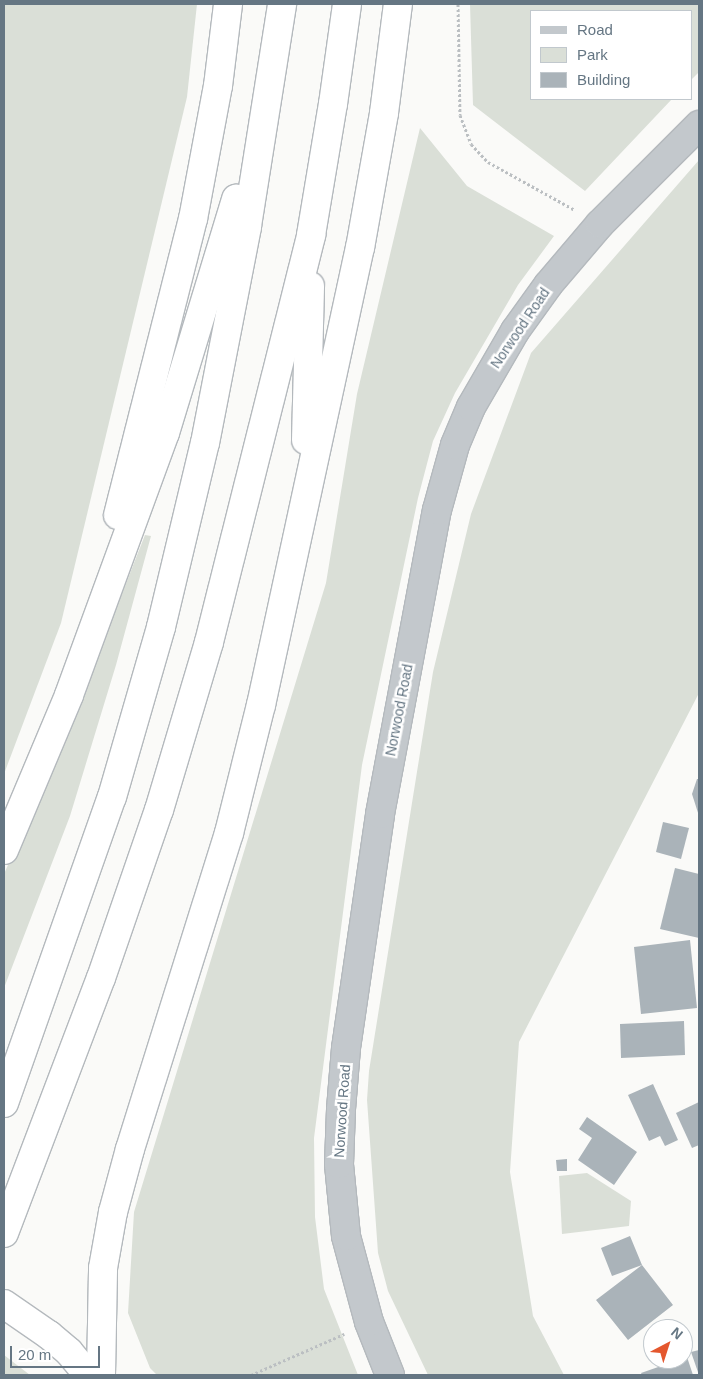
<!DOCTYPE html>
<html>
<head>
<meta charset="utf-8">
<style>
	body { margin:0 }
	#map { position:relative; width:703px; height:1379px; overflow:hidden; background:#fafaf8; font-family:Helvetica,sans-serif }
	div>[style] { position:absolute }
	.green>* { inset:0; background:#dadfd7 }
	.building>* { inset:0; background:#aab3b9 }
	.path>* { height:3px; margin-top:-1.5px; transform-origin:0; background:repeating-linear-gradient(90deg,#bbbfc2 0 2.5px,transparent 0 5px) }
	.roads { filter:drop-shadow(1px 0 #b4b9bd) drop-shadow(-1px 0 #b4b9bd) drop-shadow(0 1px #b4b9bd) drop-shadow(0 -1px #b4b9bd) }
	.street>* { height:28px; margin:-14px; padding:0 14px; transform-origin:14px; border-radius:14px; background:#c3c8cc }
	.highway>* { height:28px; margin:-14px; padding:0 14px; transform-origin:14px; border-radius:14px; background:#fff }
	span { translate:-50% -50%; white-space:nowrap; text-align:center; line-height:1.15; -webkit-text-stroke:5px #fff; paint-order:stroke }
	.street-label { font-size:14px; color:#657683 }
	.frame { position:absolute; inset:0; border:5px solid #657683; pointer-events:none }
	.legend { position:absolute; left:530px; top:10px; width:162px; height:90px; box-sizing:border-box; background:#fff; border:1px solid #c1c8cd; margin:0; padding:6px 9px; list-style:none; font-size:15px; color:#657683 }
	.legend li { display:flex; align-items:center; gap:10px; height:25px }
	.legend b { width:25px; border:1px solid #c1c8cd }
	.north { position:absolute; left:643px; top:1319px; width:50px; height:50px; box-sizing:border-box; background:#fff; border:1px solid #c1c8cd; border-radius:50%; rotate:40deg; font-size:14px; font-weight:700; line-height:20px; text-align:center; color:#657683 }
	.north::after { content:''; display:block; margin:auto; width:18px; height:22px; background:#e4572e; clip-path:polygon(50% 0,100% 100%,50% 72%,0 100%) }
	.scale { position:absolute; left:10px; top:1346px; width:90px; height:22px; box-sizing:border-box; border:2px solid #657683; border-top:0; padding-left:6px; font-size:15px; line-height:18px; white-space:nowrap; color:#657683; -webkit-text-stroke:4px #fff; paint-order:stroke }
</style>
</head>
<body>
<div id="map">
	<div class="green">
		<i style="clip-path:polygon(4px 4px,197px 4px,187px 97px,61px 623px,4px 774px)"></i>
		<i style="clip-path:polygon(470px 4px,699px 4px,699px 72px,692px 79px,692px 11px,532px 11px,532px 99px,672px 99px,585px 191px,473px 105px)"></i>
		<i style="clip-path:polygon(420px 128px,467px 186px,554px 236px,518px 285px,455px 393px,433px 441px,418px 498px,362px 765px,314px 1138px,315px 1217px,324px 1289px,358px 1375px,157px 1375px,150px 1368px,128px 1313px,134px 1212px,326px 583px,357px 394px)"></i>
		<i style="clip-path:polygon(699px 160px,699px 693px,519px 1042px,510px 1172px,533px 1316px,564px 1375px,428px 1375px,388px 1291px,378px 1253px,367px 1100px,369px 1071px,433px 672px,471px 514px,531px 353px)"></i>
		<i style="clip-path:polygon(145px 535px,151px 536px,116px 665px,70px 816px,4px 988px,4px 874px,77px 708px)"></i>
		<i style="clip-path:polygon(587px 1173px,631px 1201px,629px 1226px,562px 1234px,559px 1176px)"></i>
		<i style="clip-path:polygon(4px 1355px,30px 1375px,4px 1375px)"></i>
	</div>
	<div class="building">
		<i style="clip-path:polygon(697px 779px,699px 779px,699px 816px,692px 794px)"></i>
		<i style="clip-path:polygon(663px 822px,689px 828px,681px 859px,656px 852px)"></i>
		<i style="clip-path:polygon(675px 868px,699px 874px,699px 938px,660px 929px)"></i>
		<i style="clip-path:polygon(690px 940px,697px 1008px,641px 1014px,634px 947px)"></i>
		<i style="clip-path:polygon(684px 1021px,685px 1055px,621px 1058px,620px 1024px)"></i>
		<i style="clip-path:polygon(653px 1084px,678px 1140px,665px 1146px,660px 1136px,649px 1141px,628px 1095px)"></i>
		<i style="clip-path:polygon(699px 1102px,699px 1145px,692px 1148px,676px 1113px)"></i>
		<i style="clip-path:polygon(587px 1117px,637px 1152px,614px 1185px,578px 1160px,592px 1138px,579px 1129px)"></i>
		<i style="clip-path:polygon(567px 1159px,567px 1171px,557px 1171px,556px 1160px)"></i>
		<i style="clip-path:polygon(630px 1236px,642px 1265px,673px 1305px,628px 1340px,596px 1300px,642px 1265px,612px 1276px,601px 1248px)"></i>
		<i style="clip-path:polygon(699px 1350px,699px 1375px,691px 1352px)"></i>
		<i style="clip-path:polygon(687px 1357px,693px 1375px,642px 1375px,641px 1373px)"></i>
	</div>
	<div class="path">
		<i style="left:458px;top:4px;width:111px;rotate:89deg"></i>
		<i style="left:460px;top:115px;width:31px;rotate:69deg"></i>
		<i style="left:471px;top:144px;width:25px;rotate:47deg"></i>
		<i style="left:488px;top:162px;width:99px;rotate:28.9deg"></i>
		<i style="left:251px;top:1375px;width:102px;rotate:-23.8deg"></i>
	</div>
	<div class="roads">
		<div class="street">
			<i style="left:390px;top:1375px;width:57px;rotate:-111.6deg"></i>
			<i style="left:369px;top:1322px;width:89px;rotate:-105deg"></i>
			<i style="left:346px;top:1236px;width:72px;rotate:-95.6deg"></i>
			<i style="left:339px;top:1164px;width:55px;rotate:-87.9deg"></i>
			<i style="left:341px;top:1109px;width:61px;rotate:-85.3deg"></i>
			<i style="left:346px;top:1048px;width:236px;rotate:-81.7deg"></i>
			<i style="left:380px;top:814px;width:309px;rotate:-79.4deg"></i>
			<i style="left:437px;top:510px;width:67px;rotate:-74.5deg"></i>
			<i style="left:455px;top:445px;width:41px;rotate:-67.2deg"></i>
			<i style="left:471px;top:407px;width:88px;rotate:-59.9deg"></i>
			<i style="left:515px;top:331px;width:57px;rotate:-54.3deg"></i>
			<i style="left:548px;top:285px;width:80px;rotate:-49.6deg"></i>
			<i style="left:600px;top:224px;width:140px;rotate:-45deg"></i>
		</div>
		<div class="highway">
			<i style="left:306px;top:440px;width:154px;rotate:-88.5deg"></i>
			<i style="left:118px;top:515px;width:305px;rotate:-75.8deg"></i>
			<i style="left:193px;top:219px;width:135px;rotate:-79.4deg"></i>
			<i style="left:218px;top:86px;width:83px;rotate:-83deg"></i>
			<i style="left:4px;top:850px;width:168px;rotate:-67.2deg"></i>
			<i style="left:69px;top:695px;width:279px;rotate:-69.9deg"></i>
			<i style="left:165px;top:433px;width:245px;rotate:-73.1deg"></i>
			<i style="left:4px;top:1103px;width:324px;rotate:-70.6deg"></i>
			<i style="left:112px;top:797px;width:177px;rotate:-73.9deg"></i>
			<i style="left:161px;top:627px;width:189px;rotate:-76.6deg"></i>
			<i style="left:205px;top:443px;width:221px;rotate:-79deg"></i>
			<i style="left:247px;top:226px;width:225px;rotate:-81deg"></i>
			<i style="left:4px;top:1233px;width:273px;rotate:-69.2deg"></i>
			<i style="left:101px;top:978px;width:178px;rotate:-71deg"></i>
			<i style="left:159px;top:810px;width:175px;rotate:-73.4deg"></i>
			<i style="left:209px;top:642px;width:420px;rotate:-75.9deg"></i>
			<i style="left:311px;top:235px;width:133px;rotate:-80.5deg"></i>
			<i style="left:333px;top:104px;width:101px;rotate:-82deg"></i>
			<i style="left:4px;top:1304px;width:55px;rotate:34.6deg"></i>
			<i style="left:49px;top:1335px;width:26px;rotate:40deg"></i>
			<i style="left:69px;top:1352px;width:30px;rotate:50deg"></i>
			<i style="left:101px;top:1375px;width:107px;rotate:-88.9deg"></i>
			<i style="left:103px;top:1268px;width:57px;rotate:-79.9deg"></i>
			<i style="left:113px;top:1212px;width:65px;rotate:-74.9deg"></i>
			<i style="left:130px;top:1149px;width:331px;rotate:-72.6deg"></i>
			<i style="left:229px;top:833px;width:132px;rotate:-76deg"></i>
			<i style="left:261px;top:705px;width:468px;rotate:-77.8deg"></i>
			<i style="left:360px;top:248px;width:137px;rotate:-79.9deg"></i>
			<i style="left:384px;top:113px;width:110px;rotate:-82.7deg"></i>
		</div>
	</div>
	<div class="street-label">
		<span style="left:520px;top:328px;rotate:-56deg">Norwood Road</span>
		<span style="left:399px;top:710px;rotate:-79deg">Norwood Road</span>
		<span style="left:342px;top:1111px;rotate:-86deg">Norwood Road</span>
	</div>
	<div class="frame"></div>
	<ul class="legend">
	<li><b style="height:6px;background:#c3c8cc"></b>Road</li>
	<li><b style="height:14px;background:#dadfd7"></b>Park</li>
	<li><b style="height:14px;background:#aab3b9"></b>Building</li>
	</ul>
	<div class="north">N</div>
	<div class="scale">20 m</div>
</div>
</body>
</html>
